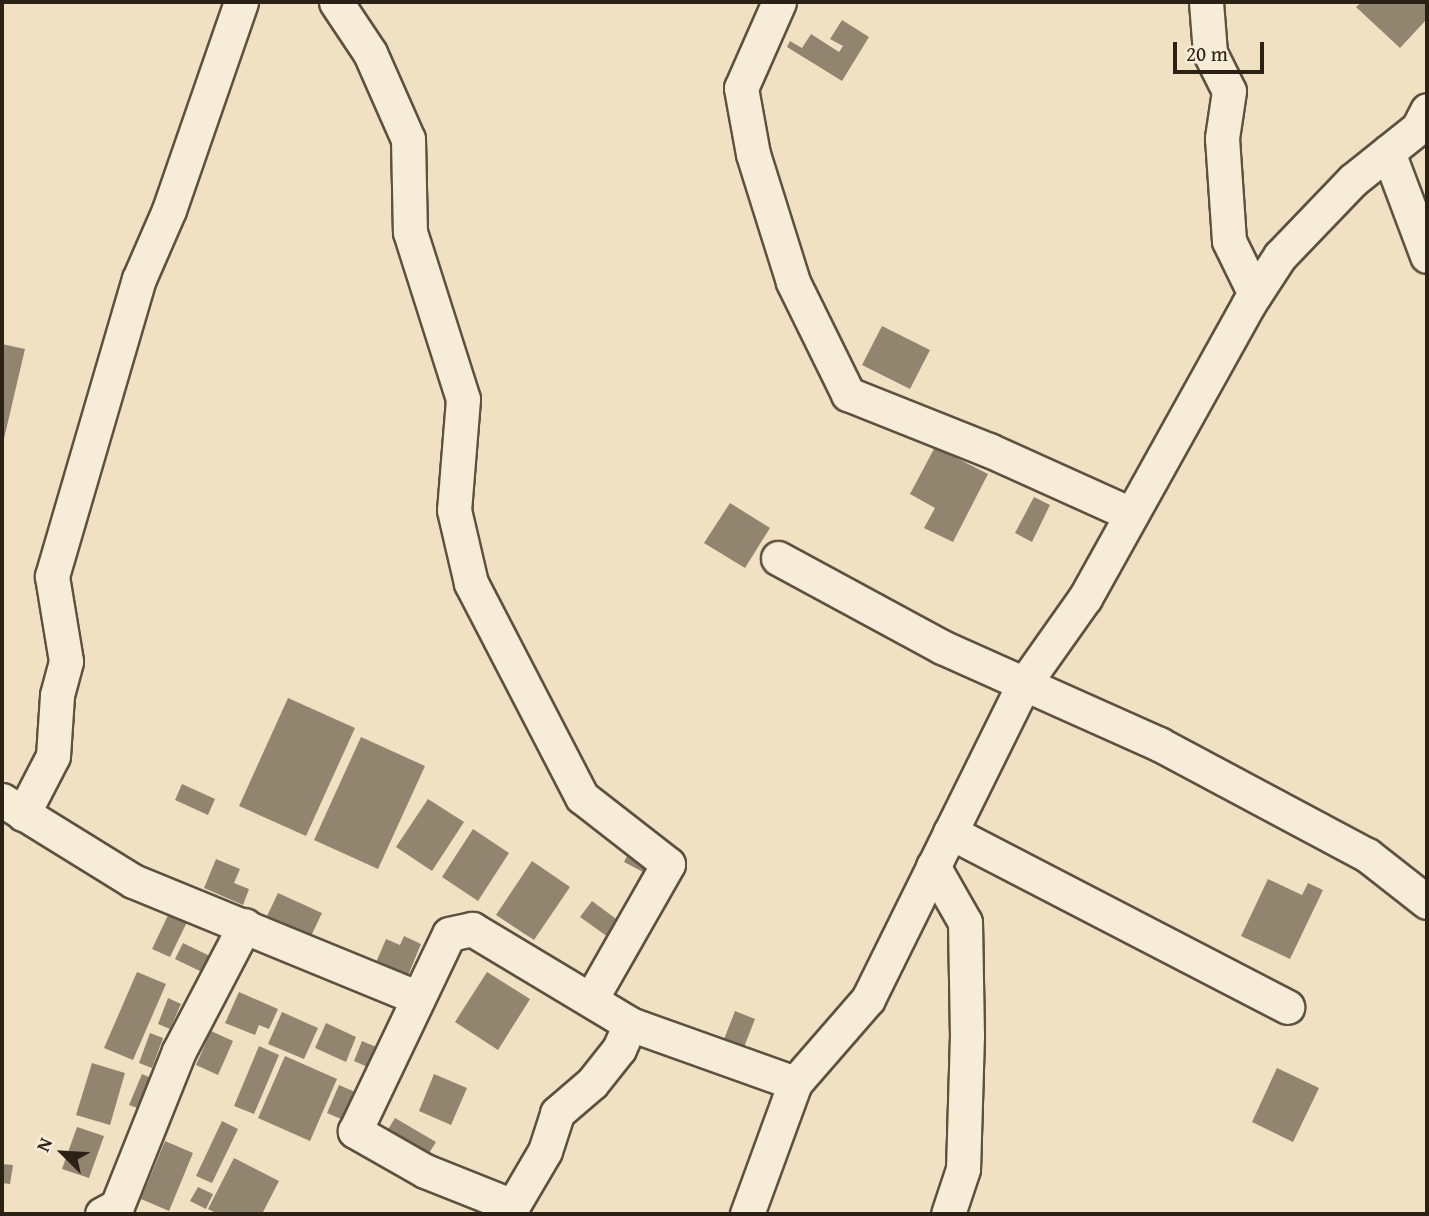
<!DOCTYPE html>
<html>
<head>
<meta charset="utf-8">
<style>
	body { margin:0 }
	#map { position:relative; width:1429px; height:1216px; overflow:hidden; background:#f1e1c3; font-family:"Gentium Book Plus",serif }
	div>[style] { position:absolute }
	.building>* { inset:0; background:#92856f }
	.roads { filter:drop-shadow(2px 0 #5d5140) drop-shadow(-2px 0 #5d5140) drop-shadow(0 2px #5d5140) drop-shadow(0 -2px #5d5140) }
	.minor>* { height:33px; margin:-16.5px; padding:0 16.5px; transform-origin:16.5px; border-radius:16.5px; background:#f6ecd8 }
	span { translate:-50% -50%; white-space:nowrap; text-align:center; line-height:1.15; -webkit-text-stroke:5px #f6ecd8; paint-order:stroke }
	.frame { position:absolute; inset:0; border:4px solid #2c2115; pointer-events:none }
	.north { position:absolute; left:28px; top:1118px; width:70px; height:70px; -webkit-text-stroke:5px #f6ecd8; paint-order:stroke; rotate:294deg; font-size:19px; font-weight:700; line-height:28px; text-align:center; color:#2c2115 }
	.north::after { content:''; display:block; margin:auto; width:24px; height:32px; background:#2c2115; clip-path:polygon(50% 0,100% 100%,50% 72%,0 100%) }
	.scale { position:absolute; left:1173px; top:42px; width:91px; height:32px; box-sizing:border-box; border:4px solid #2c2115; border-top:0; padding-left:9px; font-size:21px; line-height:24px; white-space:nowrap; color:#2c2115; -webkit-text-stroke:5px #f6ecd8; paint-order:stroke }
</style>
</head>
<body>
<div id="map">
	<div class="building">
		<i style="clip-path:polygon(1362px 2px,1427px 2px,1427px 19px,1400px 48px,1356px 7px)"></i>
		<i style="clip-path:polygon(842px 20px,869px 37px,842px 81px,787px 47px,790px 41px,802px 48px,811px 34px,839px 52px,843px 46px,830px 39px)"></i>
		<i style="clip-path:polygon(882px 326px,930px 350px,910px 389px,862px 365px)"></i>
		<i style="clip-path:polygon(2px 344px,25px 349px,3px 443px,2px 443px)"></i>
		<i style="clip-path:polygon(935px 447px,988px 474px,953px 542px,924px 528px,935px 508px,910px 494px)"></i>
		<i style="clip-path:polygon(1034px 497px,1050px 505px,1032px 542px,1015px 533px)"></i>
		<i style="clip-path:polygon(730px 503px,770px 528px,745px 568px,704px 543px)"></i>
		<i style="clip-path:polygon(288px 698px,355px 728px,306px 836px,239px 806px)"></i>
		<i style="clip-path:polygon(361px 737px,425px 766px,378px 869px,314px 840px)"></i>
		<i style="clip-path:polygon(182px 784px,215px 799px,208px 815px,175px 800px)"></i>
		<i style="clip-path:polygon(428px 799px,464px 822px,432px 871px,396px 847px)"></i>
		<i style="clip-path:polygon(473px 829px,509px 853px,478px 901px,442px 877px)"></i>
		<i style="clip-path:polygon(629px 852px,650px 863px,645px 873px,624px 862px)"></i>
		<i style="clip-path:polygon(216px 859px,240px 869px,234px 883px,249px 889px,243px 905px,204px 888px)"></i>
		<i style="clip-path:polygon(532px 861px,570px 887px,534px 940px,496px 915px)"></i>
		<i style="clip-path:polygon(1268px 879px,1302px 895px,1308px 883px,1323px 890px,1290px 959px,1241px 936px)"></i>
		<i style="clip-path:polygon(278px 893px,322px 913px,311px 936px,267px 916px)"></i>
		<i style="clip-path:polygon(592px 901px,619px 921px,608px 937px,580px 917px)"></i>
		<i style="clip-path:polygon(170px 911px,188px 920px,170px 957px,152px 949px)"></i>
		<i style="clip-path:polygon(404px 936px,421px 944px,407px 978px,375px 965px,386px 939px,400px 945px)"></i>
		<i style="clip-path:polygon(183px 943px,212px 957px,204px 973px,175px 959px)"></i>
		<i style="clip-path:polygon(137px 972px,166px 984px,133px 1060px,104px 1048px)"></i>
		<i style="clip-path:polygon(487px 972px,530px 999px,498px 1050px,455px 1022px)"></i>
		<i style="clip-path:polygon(239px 992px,278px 1009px,269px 1029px,259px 1025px,255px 1035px,225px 1023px)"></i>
		<i style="clip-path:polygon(168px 998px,181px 1004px,170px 1029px,158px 1024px)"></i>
		<i style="clip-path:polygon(735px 1011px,755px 1019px,739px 1060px,719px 1052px)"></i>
		<i style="clip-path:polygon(282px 1012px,318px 1028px,304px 1059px,268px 1044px)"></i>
		<i style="clip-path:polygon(326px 1023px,356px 1037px,346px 1062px,315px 1048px)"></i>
		<i style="clip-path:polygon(211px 1031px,233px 1041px,218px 1075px,196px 1065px)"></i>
		<i style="clip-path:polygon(150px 1033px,163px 1038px,152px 1068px,139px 1063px)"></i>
		<i style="clip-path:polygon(362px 1041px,381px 1049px,372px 1069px,354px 1061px)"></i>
		<i style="clip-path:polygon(259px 1046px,279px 1055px,254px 1114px,234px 1106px)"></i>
		<i style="clip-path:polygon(285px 1056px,337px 1079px,310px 1141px,258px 1118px)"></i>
		<i style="clip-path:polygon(92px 1063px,125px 1073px,110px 1125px,76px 1115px)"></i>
		<i style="clip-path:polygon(1277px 1068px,1319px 1088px,1293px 1142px,1252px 1122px)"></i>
		<i style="clip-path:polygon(142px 1074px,156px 1080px,143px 1110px,129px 1105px)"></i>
		<i style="clip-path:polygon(434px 1074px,467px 1088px,451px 1125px,419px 1111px)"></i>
		<i style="clip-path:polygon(339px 1085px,362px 1095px,350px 1123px,327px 1113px)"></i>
		<i style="clip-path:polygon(395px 1118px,436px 1142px,424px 1161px,384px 1136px)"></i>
		<i style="clip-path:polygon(222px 1121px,238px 1129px,212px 1183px,196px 1176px)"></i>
		<i style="clip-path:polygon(77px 1127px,104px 1136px,89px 1178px,62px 1169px)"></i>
		<i style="clip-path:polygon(165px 1141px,193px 1153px,169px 1211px,141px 1199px)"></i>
		<i style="clip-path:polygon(234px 1158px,279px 1181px,262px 1214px,218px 1214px,208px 1209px)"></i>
		<i style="clip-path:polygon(2px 1164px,13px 1165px,10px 1184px,2px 1183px)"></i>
		<i style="clip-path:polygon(198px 1187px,213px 1194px,206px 1209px,190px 1201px)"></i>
	</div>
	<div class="roads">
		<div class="minor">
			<i style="left:336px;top:2px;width:61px;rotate:56.3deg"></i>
			<i style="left:370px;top:53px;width:94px;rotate:66.2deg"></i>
			<i style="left:408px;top:139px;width:93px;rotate:88.8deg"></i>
			<i style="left:410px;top:232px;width:175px;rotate:72.4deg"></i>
			<i style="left:463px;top:399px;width:111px;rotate:94.6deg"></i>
			<i style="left:454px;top:510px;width:75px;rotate:76.9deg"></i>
			<i style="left:471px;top:583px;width:241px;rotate:62.6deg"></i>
			<i style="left:582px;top:797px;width:109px;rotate:37.9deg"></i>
			<i style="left:668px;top:864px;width:155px;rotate:119.7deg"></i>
			<i style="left:779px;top:2px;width:94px;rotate:113.8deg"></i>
			<i style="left:741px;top:88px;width:67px;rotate:79.7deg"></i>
			<i style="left:753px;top:154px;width:134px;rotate:72.6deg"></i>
			<i style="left:793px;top:282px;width:125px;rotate:63.8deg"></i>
			<i style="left:848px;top:394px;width:152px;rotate:21.7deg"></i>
			<i style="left:989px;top:450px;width:156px;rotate:24.3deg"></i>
			<i style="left:1206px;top:2px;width:51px;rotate:85.5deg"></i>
			<i style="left:1210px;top:53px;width:42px;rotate:63.4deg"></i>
			<i style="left:1229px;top:91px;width:48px;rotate:98.5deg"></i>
			<i style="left:1222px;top:138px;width:103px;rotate:86.1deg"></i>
			<i style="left:1229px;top:241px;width:59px;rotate:63.9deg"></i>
			<i style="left:1388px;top:152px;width:111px;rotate:69.4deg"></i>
			<i style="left:778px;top:558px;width:187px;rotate:28.5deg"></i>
			<i style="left:942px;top:647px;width:238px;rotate:24.1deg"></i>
			<i style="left:1159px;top:744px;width:236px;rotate:28.1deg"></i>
			<i style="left:1367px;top:855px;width:76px;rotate:38.1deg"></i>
			<i style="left:2px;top:800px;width:154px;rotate:31.7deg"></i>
			<i style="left:133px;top:881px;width:308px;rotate:22.3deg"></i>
			<i style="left:23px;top:814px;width:65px;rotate:-62.7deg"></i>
			<i style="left:53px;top:756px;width:61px;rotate:-86.2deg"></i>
			<i style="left:57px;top:695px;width:35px;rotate:-75deg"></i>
			<i style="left:66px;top:661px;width:86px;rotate:-99.4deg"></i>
			<i style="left:52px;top:576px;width:309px;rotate:-73.7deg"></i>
			<i style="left:139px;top:279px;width:75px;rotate:-66.5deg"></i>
			<i style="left:169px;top:210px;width:220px;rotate:-70.9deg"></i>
			<i style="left:950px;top:832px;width:380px;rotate:27.4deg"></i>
			<i style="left:933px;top:866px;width:64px;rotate:60.3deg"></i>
			<i style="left:965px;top:922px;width:113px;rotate:89deg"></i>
			<i style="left:967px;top:1035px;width:134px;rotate:91.7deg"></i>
			<i style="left:963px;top:1169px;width:47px;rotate:108.4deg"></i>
			<i style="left:513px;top:1206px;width:95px;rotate:-158.3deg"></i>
			<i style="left:425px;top:1171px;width:81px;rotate:-150.3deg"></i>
			<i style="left:355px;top:1131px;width:218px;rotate:-64.5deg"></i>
			<i style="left:449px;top:934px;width:24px;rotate:-12deg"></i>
			<i style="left:472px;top:929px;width:184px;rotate:31deg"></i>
			<i style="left:630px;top:1024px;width:175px;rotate:19.7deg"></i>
			<i style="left:102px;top:1214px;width:17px;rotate:-28deg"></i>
			<i style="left:117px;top:1206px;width:167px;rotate:-68.2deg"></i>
			<i style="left:179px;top:1051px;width:142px;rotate:-62.4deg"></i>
			<i style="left:508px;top:1214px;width:73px;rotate:-59.6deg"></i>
			<i style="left:545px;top:1151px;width:40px;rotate:-72deg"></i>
			<i style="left:557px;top:1113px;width:46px;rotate:-40.6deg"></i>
			<i style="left:592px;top:1083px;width:43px;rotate:-51.5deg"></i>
			<i style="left:619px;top:1049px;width:27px;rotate:-66deg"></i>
			<i style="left:747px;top:1214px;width:140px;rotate:-69.9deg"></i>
			<i style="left:795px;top:1083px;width:111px;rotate:-49deg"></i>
			<i style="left:868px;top:999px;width:352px;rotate:-63.7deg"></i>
			<i style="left:1024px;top:684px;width:105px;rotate:-54.7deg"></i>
			<i style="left:1085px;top:598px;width:335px;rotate:-60.9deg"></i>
			<i style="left:1248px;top:305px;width:59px;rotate:-56.9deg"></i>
			<i style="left:1280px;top:256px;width:105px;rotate:-46.2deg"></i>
			<i style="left:1353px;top:180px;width:83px;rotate:-38.7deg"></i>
			<i style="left:1418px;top:128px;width:20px;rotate:-63deg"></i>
		</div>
	</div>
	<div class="frame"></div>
	<div class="north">N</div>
	<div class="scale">20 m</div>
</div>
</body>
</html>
